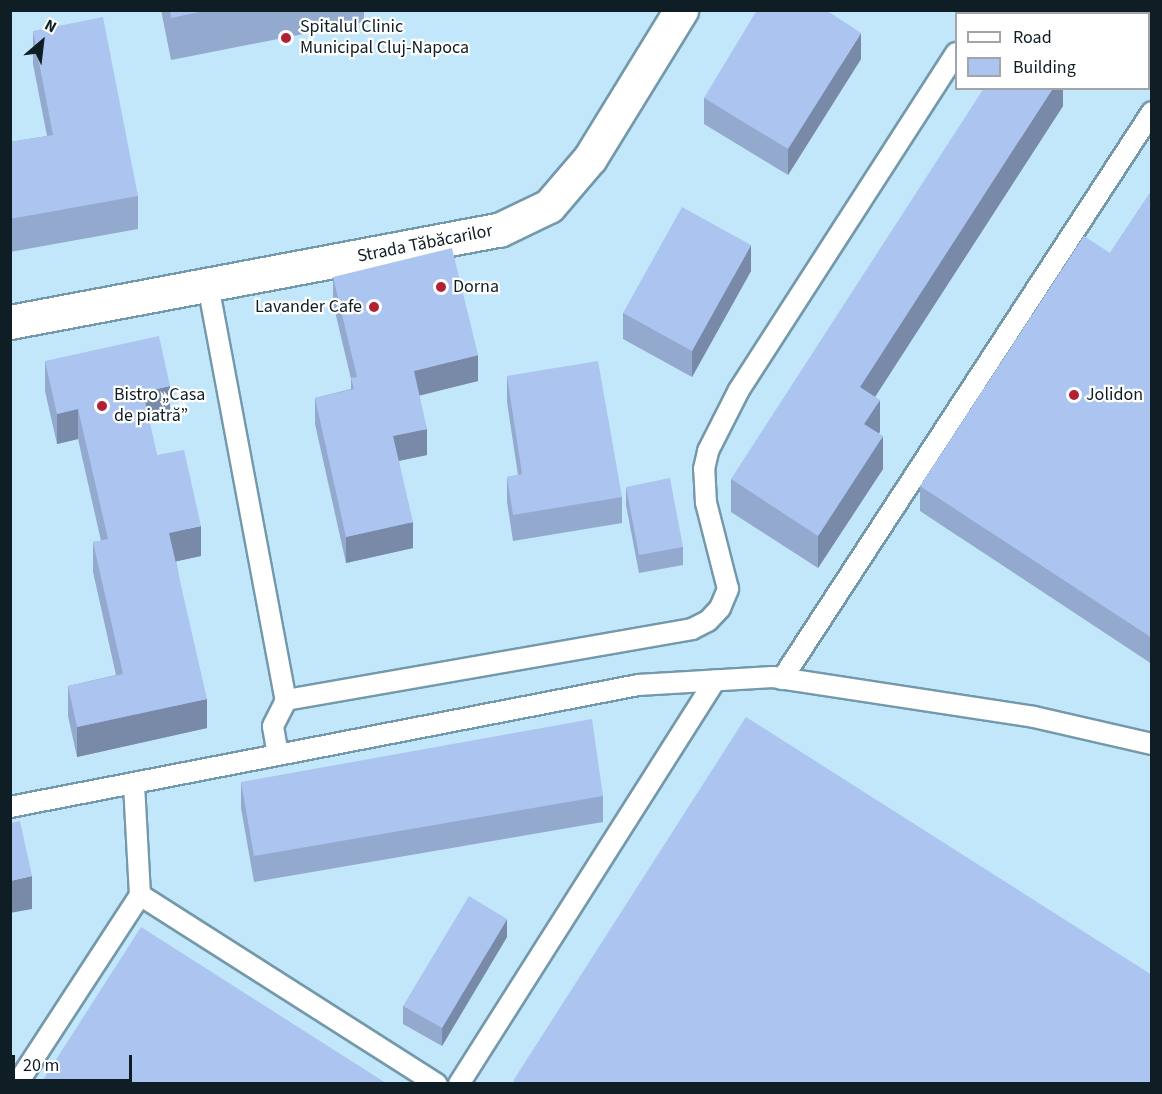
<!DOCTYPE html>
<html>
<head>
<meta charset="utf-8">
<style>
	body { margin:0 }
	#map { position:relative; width:1162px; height:1094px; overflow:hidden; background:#d9f0fc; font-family:"Source Sans 3",sans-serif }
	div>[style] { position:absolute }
	.built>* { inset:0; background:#c2e7fa }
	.roads { filter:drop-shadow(2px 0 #7499ab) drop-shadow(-2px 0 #7499ab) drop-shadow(0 2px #7499ab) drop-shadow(0 -2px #7499ab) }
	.service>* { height:20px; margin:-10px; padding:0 10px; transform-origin:10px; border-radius:10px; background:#fff }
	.minor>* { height:33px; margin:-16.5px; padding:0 16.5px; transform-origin:16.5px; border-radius:16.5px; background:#fff }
	.wall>* { inset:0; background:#93a9ce }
	.shaded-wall>* { inset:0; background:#788aa8 }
	.building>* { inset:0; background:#abc5f0 }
	.dots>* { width:16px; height:16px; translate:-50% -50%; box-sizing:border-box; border:3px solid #fff; border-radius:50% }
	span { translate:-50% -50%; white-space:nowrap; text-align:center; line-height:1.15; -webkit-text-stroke:4.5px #fff; paint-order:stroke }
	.poi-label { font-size:18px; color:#0f1e25 }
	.left { translate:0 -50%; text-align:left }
	.right { translate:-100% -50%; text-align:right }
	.street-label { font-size:18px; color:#0f1e25 }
	.frame { position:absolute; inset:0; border:12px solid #0f1e25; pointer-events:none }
	.legend { position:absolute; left:955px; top:12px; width:195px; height:78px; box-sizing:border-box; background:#fff; border:2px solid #9fa5a8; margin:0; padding:8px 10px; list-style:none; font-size:18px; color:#0f1e25 }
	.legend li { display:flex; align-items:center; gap:12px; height:30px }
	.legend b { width:30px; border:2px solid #9fa5a8 }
	.north { position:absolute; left:12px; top:12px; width:60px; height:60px; -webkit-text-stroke:4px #fff; paint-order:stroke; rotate:28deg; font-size:16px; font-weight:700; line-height:24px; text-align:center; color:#0f1e25 }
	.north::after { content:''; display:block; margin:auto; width:21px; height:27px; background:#0f1e25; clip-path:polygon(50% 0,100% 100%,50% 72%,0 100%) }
	.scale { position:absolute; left:12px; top:1055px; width:120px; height:27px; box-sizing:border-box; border:3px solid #0f1e25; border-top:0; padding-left:8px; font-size:18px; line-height:21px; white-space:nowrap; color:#0f1e25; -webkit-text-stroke:4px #fff; paint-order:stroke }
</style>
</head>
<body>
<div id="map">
	<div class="built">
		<i style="clip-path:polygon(evenodd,10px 11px,1151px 11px,1151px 1083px,11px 1083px,10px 11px,956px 14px,1148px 14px,1148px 88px,956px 88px,956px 14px)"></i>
	</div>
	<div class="roads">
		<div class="service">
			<i style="left:973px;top:14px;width:4px;rotate:-76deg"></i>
			<i style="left:208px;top:285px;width:422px;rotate:79.4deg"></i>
			<i style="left:782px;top:679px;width:677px;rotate:-56.87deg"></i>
			<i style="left:278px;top:755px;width:29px;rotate:-100deg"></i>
			<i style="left:273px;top:726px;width:29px;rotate:-63deg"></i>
			<i style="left:286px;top:700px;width:412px;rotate:-9.9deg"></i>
			<i style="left:692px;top:629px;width:18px;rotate:-27deg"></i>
			<i style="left:708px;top:621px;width:18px;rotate:-47deg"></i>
			<i style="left:720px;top:608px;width:21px;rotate:-67deg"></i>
			<i style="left:728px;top:589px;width:89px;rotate:-104.3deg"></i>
			<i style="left:706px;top:503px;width:34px;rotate:-93deg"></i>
			<i style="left:704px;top:469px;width:18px;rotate:-77deg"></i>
			<i style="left:708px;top:451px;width:68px;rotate:-63.1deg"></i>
			<i style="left:739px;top:390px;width:401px;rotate:-57.2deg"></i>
			<i style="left:10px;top:807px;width:640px;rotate:-10.99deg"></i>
			<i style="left:638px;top:685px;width:135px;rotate:-3.4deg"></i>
			<i style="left:773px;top:677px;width:264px;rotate:8.7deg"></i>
			<i style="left:1034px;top:717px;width:121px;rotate:12.9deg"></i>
			<i style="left:140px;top:895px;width:352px;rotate:32.5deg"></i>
			<i style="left:17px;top:1084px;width:225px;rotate:-56.9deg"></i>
			<i style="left:140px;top:895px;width:112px;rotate:-93.1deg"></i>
			<i style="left:459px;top:1084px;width:478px;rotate:-57.6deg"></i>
		</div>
		<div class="minor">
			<i style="left:10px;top:322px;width:498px;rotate:-10.7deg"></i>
			<i style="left:499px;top:230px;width:55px;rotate:-25.6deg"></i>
			<i style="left:549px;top:206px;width:63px;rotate:-49.5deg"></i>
			<i style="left:590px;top:158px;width:174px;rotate:-58.4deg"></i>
		</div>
	</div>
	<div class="wall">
		<i style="clip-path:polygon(161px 10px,364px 10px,364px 22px,171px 60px)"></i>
		<i style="clip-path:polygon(1093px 10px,1120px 10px,1118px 14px,1098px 14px)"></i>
		<i style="clip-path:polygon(33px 31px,138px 196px,138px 229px,10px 252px,10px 142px,47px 136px,33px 64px)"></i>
		<i style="clip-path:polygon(861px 59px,788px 175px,704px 124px,704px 98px)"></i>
		<i style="clip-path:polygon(1063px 88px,1063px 106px,875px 397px,883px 469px,818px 568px,731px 512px,731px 479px)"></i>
		<i style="clip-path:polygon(1152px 190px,1152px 664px,920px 511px,920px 486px,1110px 253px)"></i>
		<i style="clip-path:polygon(751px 271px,692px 377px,623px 339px,623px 313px)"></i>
		<i style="clip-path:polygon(333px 277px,478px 381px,419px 395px,427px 455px,399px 461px,413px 548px,346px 563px,315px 424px,315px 398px,351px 389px,351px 379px,333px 303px)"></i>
		<i style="clip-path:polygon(45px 361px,170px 416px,149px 421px,157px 455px,201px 556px,176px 561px,207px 728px,77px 757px,68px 716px,68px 686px,116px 675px,93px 572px,93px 542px,101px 541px,78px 439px,57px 444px,45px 391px)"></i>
		<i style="clip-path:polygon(507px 376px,622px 497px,622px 523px,513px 541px,507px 502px,507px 477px,518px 475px,507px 402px)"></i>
		<i style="clip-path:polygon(626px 487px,683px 547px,683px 565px,639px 573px,626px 505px)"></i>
		<i style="clip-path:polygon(241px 782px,603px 796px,603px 822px,254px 882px,241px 808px)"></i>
		<i style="clip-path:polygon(507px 937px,442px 1046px,403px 1024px,403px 1006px)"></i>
	</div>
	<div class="shaded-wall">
		<i style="clip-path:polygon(1113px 10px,1120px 10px,1118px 14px,1113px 14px)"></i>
		<i style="clip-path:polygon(861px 33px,861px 59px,788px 175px,788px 149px)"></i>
		<i style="clip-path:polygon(1053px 88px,1063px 88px,1063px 106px,860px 420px,860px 387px)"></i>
		<i style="clip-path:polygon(751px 245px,751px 271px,692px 377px,692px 351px)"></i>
		<i style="clip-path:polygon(478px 355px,478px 381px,414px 397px,414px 371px)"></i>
		<i style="clip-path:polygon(170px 386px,170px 416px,143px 422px,143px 392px)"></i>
		<i style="clip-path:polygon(880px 400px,880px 432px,864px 456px,864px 424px)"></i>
		<i style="clip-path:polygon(78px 409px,78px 439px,57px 444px,57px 414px)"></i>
		<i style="clip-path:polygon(427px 429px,427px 455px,393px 462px,393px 436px)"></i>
		<i style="clip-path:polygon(883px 436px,883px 469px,818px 568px,818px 536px)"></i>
		<i style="clip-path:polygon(413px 522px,413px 548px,346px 563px,346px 537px)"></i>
		<i style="clip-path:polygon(201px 526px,201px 556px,169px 563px,169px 533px)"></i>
		<i style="clip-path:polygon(207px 699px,207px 728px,77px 757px,77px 727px)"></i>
		<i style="clip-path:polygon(32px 876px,32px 909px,10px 913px,10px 881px)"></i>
		<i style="clip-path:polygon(507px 919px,507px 937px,442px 1046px,442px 1028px)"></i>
	</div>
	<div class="building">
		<i style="clip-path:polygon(170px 10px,209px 10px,171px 18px)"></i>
		<i style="clip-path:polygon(757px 10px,826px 10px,861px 33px,788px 149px,704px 98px)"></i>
		<i style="clip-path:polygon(103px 17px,138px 196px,10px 219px,10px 142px,53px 135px,33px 31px)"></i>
		<i style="clip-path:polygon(984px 88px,1053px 88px,860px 387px,880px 400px,864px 424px,883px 436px,818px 536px,731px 479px)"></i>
		<i style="clip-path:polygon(1152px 190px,1152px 638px,920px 486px,1084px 236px,1110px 253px)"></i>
		<i style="clip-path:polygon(682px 207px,751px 245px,692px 351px,623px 313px)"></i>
		<i style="clip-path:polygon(452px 248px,478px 355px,414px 371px,427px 429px,393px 436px,413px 522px,346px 537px,315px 398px,354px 389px,351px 378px,357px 377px,333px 277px)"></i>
		<i style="clip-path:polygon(159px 336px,170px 386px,143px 392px,157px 455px,184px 450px,201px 526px,169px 533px,207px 699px,77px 727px,68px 686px,123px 674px,93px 542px,108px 539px,78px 409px,57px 414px,45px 361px)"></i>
		<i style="clip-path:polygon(598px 361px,622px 497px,513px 515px,507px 477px,522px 474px,507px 376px)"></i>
		<i style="clip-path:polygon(670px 478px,683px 547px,639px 555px,626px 487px)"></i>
		<i style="clip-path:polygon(746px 717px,1152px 975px,1152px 1083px,518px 1083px,513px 1081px)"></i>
		<i style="clip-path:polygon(592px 719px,603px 796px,254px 856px,241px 782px)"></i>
		<i style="clip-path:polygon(20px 821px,32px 876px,10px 881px,10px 823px)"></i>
		<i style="clip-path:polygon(469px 896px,507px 919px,442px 1028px,403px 1006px)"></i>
		<i style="clip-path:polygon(141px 927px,386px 1083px,41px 1083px)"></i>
	</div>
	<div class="dots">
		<i style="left:286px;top:38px;background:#b22033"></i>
		<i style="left:441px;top:287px;background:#b22033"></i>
		<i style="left:374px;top:307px;background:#b22033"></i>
		<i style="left:1074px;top:395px;background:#b22033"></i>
		<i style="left:102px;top:406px;background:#b22033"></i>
	</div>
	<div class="poi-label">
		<span class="left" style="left:300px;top:38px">Spitalul Clinic<br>Municipal Cluj-Napoca</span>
		<span class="left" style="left:453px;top:287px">Dorna</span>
		<span class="right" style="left:362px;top:307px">Lavander Cafe</span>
		<span class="left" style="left:1086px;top:395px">Jolidon</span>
		<span class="left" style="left:114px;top:406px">Bistro „Casa<br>de piatră”</span>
	</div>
	<div class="street-label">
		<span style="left:425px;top:244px;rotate:-11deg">Strada Tăbăcarilor</span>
	</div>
	<div class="frame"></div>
	<ul class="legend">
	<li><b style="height:8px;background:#fff"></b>Road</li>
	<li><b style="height:16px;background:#abc5f0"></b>Building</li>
	</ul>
	<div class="north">N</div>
	<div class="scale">20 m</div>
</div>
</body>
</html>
